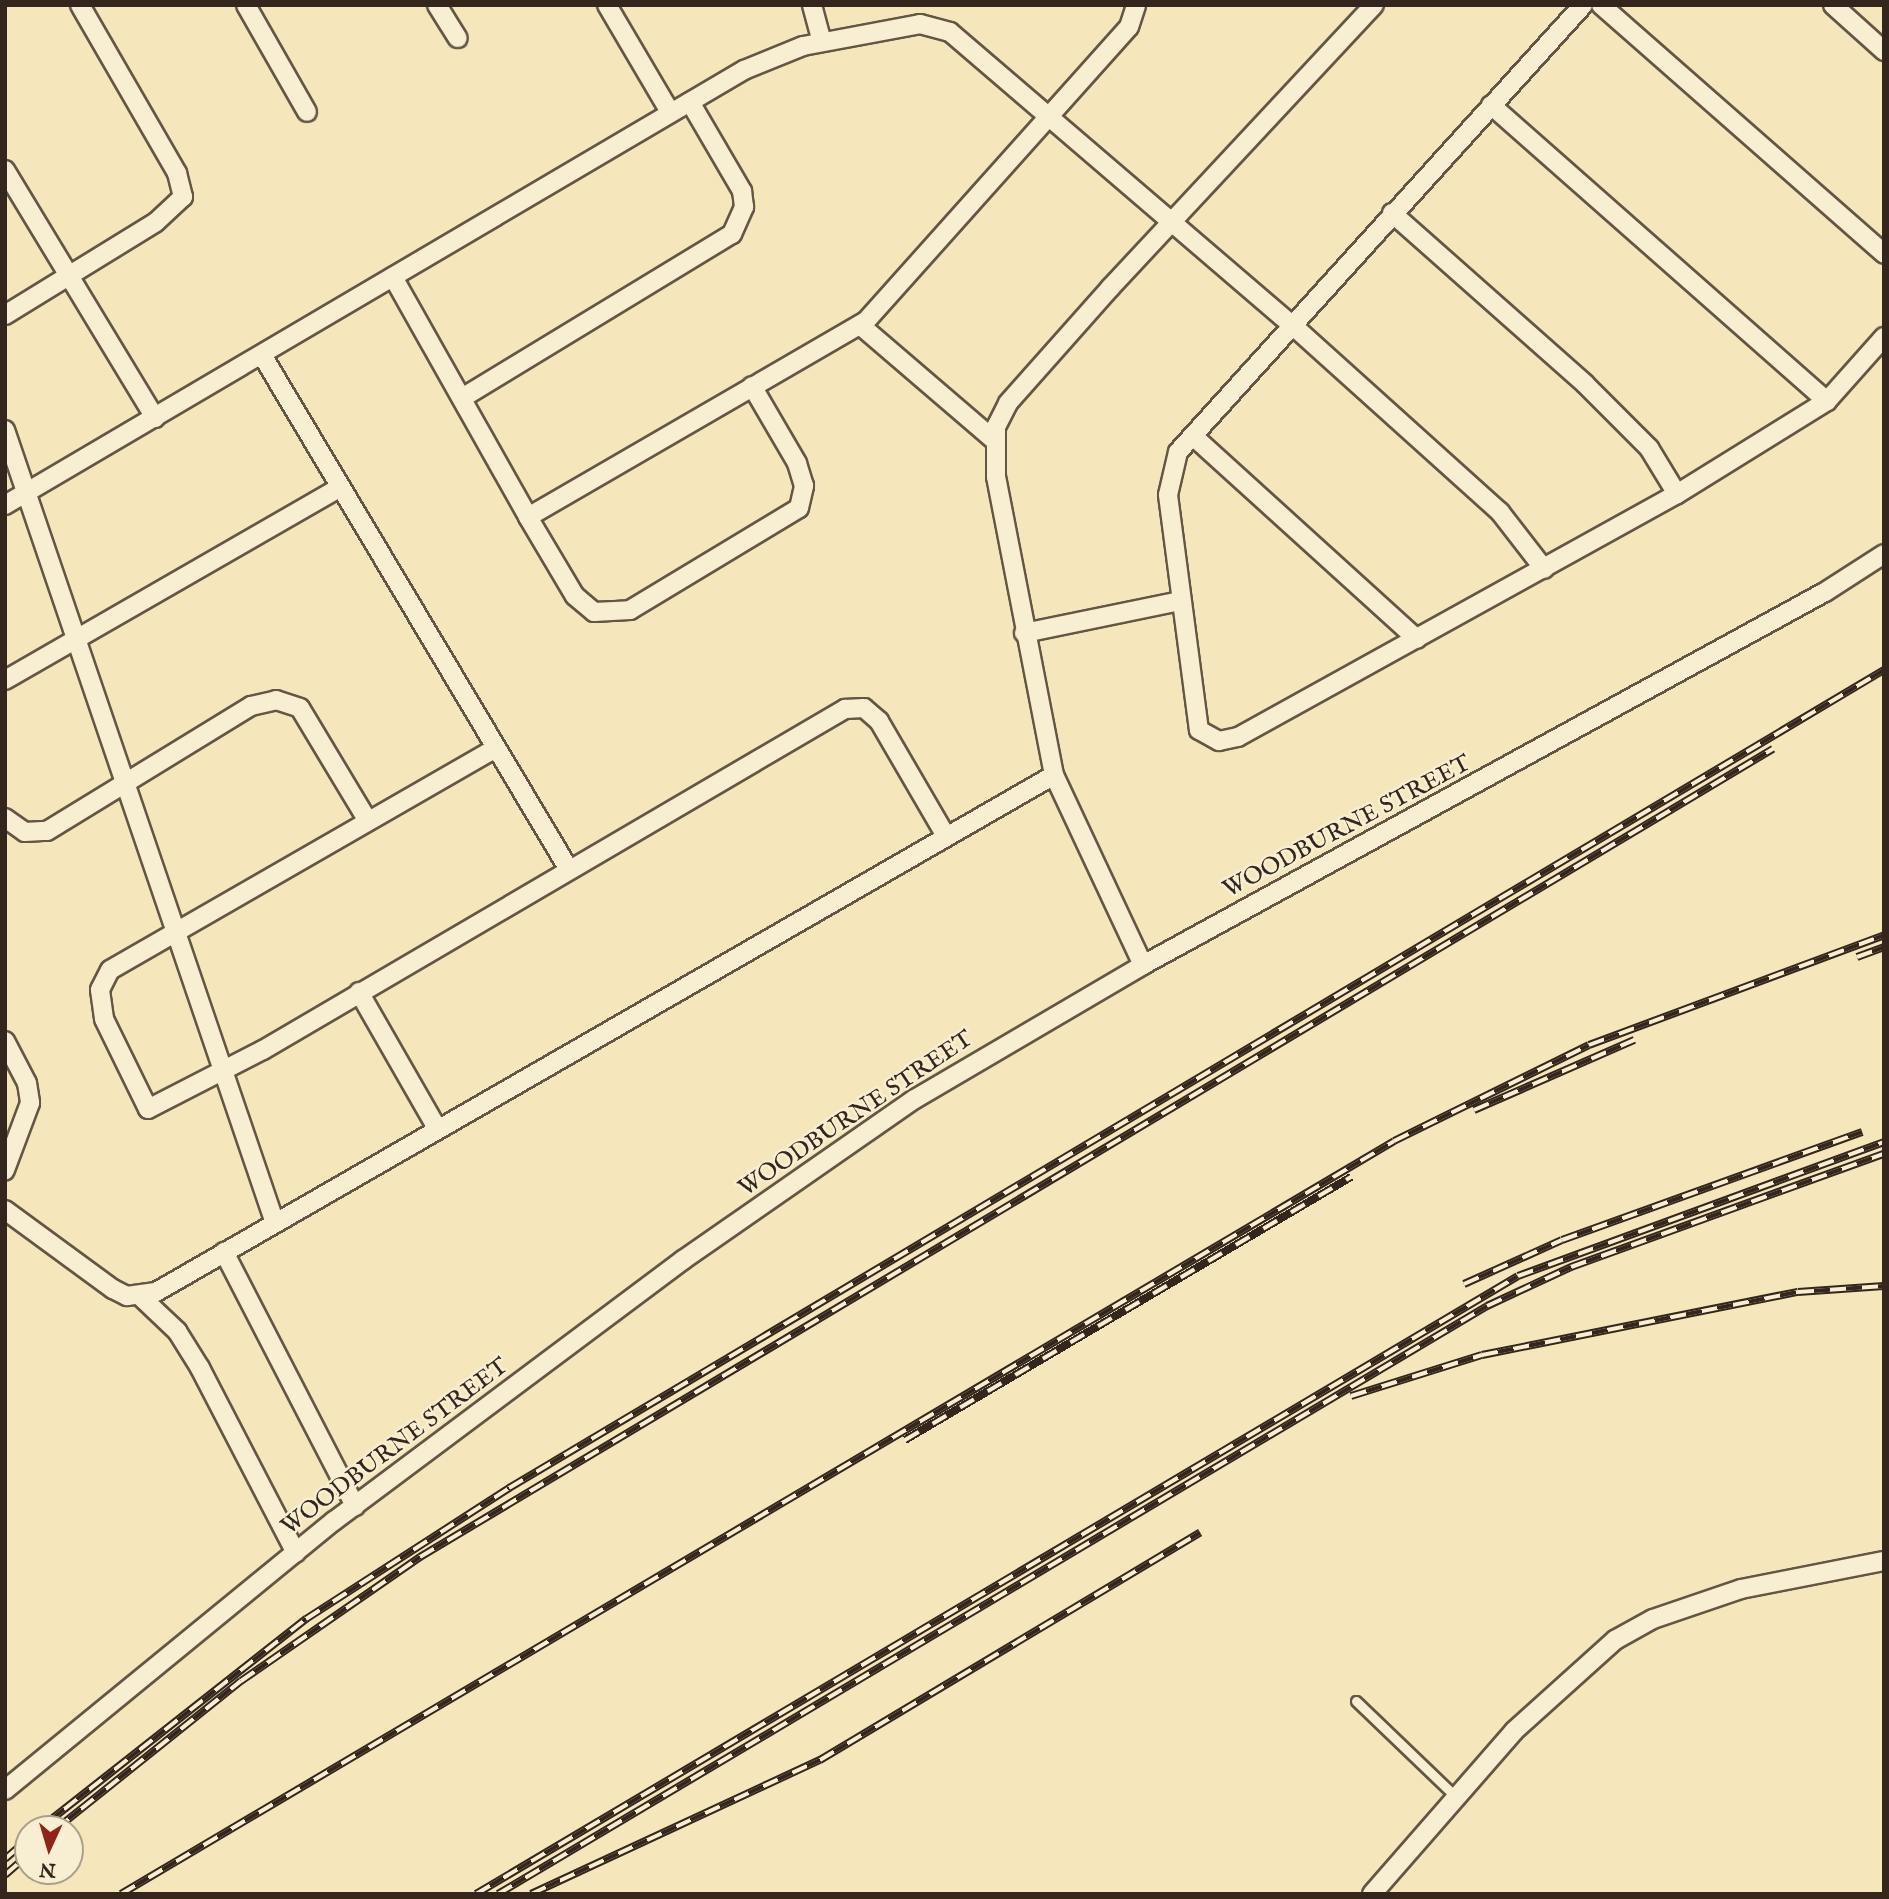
<!DOCTYPE html>
<html>
<head>
<meta charset="utf-8">
<style>
	body { margin:0 }
	#map { position:relative; width:1889px; height:1899px; overflow:hidden; background:#f5e6bb; font-family:"IM FELL English",serif }
	div>[style] { position:absolute }
	.roads { filter:drop-shadow(2px 0 #645644) drop-shadow(-2px 0 #645644) drop-shadow(0 2px #645644) drop-shadow(0 -2px #645644) }
	.lane>* { height:9px; margin:-4.5px; padding:0 4.5px; transform-origin:4.5px; border-radius:4.5px; background:#f8efd3 }
	.street>* { height:18px; margin:-9px; padding:0 9px; transform-origin:9px; border-radius:9px; background:#f8efd3 }
	.rail>* { height:8px; margin-top:-4px; transform-origin:0; background:repeating-linear-gradient(90deg,#f8efd3 0 16px,#34261c 0 32px); box-sizing:border-box; border-block:2px solid #34261c }
	span { translate:-50% -50%; white-space:nowrap; text-align:center; line-height:1.15; -webkit-text-stroke:5px #f8efd3; paint-order:stroke }
	.street-label { font-size:24px; color:#34261c }
	.frame { position:absolute; inset:0; border:7px solid #34261c; pointer-events:none }
	.north { position:absolute; left:14px; top:1815px; width:70px; height:70px; box-sizing:border-box; background:#f8efd3; border:2px solid #aa9f8a; border-radius:50%; rotate:184deg; font-size:19px; font-weight:700; line-height:28px; text-align:center; color:#34261c }
	.north::after { content:''; display:block; margin:auto; width:24px; height:32px; background:#8f2418; clip-path:polygon(50% 0,100% 100%,50% 72%,0 100%) }
</style>
</head>
<body>
<div id="map">
	<div class="roads">
		<div class="lane">
			<i style="left:1356px;top:1701px;width:139px;rotate:43.8deg"></i>
		</div>
		<div class="street">
			<i style="left:246px;top:5px;width:123px;rotate:60.3deg"></i>
			<i style="left:437px;top:5px;width:39px;rotate:58deg"></i>
			<i style="left:607px;top:5px;width:124px;rotate:59.5deg"></i>
			<i style="left:812px;top:5px;width:38px;rotate:75deg"></i>
			<i style="left:1583px;top:5px;width:603px;rotate:132.18deg"></i>
			<i style="left:1178px;top:452px;width:44px;rotate:103.1deg"></i>
			<i style="left:1168px;top:495px;width:237px;rotate:82.5deg"></i>
			<i style="left:1199px;top:730px;width:23px;rotate:29deg"></i>
			<i style="left:1219px;top:741px;width:19px;rotate:-12deg"></i>
			<i style="left:1238px;top:737px;width:502px;rotate:-28.97deg"></i>
			<i style="left:1677px;top:494px;width:176px;rotate:-31.8deg"></i>
			<i style="left:1827px;top:401px;width:86px;rotate:-48.3deg"></i>
			<i style="left:1601px;top:5px;width:377px;rotate:41.3deg"></i>
			<i style="left:1833px;top:5px;width:69px;rotate:42deg"></i>
			<i style="left:1491px;top:105px;width:448px;rotate:41.4deg"></i>
			<i style="left:5px;top:170px;width:290px;rotate:58.8deg"></i>
			<i style="left:1392px;top:213px;width:258px;rotate:41.5deg"></i>
			<i style="left:1585px;top:384px;width:91px;rotate:45deg"></i>
			<i style="left:1649px;top:448px;width:54px;rotate:58.7deg"></i>
			<i style="left:393px;top:277px;width:275px;rotate:60.6deg"></i>
			<i style="left:528px;top:517px;width:92px;rotate:59.3deg"></i>
			<i style="left:575px;top:596px;width:25px;rotate:40deg"></i>
			<i style="left:594px;top:612px;width:36px;rotate:-3deg"></i>
			<i style="left:630px;top:610px;width:197px;rotate:-31.1deg"></i>
			<i style="left:799px;top:508px;width:23px;rotate:-77deg"></i>
			<i style="left:804px;top:486px;width:24px;rotate:-107deg"></i>
			<i style="left:797px;top:463px;width:89px;rotate:-120.3deg"></i>
			<i style="left:5px;top:315px;width:177px;rotate:-31.6deg"></i>
			<i style="left:156px;top:222px;width:37px;rotate:-43deg"></i>
			<i style="left:183px;top:197px;width:25px;rotate:-104deg"></i>
			<i style="left:177px;top:173px;width:194px;rotate:-120deg"></i>
			<i style="left:860px;top:325px;width:177px;rotate:40.6deg"></i>
			<i style="left:262px;top:355px;width:597px;rotate:59.18deg"></i>
			<i style="left:462px;top:398px;width:316px;rotate:-31.3deg"></i>
			<i style="left:732px;top:234px;width:30px;rotate:-66deg"></i>
			<i style="left:744px;top:207px;width:16px;rotate:-97deg"></i>
			<i style="left:742px;top:191px;width:103px;rotate:-120.3deg"></i>
			<i style="left:5px;top:430px;width:838px;rotate:71.2deg"></i>
			<i style="left:1193px;top:436px;width:302px;rotate:42.2deg"></i>
			<i style="left:5px;top:505px;width:858px;rotate:-30.48deg"></i>
			<i style="left:744px;top:70px;width:64px;rotate:-22.1deg"></i>
			<i style="left:803px;top:46px;width:119px;rotate:-10.6deg"></i>
			<i style="left:920px;top:24px;width:31px;rotate:15deg"></i>
			<i style="left:950px;top:32px;width:448px;rotate:40.6deg"></i>
			<i style="left:1290px;top:323px;width:283px;rotate:42deg"></i>
			<i style="left:1500px;top:512px;width:72px;rotate:52.3deg"></i>
			<i style="left:528px;top:517px;width:391px;rotate:-30.1deg"></i>
			<i style="left:866px;top:321px;width:394px;rotate:-48.2deg"></i>
			<i style="left:1129px;top:27px;width:23px;rotate:-72deg"></i>
			<i style="left:1024px;top:633px;width:159px;rotate:-11.6deg"></i>
			<i style="left:5px;top:680px;width:387px;rotate:-29.9deg"></i>
			<i style="left:496px;top:748px;width:445px;rotate:150.1deg"></i>
			<i style="left:110px;top:970px;width:22px;rotate:117deg"></i>
			<i style="left:100px;top:990px;width:29px;rotate:82deg"></i>
			<i style="left:104px;top:1019px;width:100px;rotate:63.9deg"></i>
			<i style="left:148px;top:1109px;width:129px;rotate:-27.2deg"></i>
			<i style="left:263px;top:1050px;width:675px;rotate:-30.37deg"></i>
			<i style="left:845px;top:709px;width:19px;rotate:-3deg"></i>
			<i style="left:864px;top:708px;width:20px;rotate:41deg"></i>
			<i style="left:879px;top:721px;width:133px;rotate:59.8deg"></i>
			<i style="left:5px;top:818px;width:24px;rotate:35deg"></i>
			<i style="left:25px;top:832px;width:22px;rotate:-3deg"></i>
			<i style="left:47px;top:831px;width:239px;rotate:-31.5deg"></i>
			<i style="left:251px;top:706px;width:26px;rotate:-13deg"></i>
			<i style="left:276px;top:700px;width:25px;rotate:18deg"></i>
			<i style="left:300px;top:708px;width:132px;rotate:59deg"></i>
			<i style="left:1143px;top:965px;width:210px;rotate:-115.1deg"></i>
			<i style="left:1054px;top:775px;width:304px;rotate:-101deg"></i>
			<i style="left:996px;top:477px;width:50px;rotate:-90deg"></i>
			<i style="left:996px;top:427px;width:27px;rotate:-63deg"></i>
			<i style="left:1008px;top:403px;width:154px;rotate:-48.4deg"></i>
			<i style="left:1110px;top:288px;width:387px;rotate:-47deg"></i>
			<i style="left:359px;top:992px;width:157px;rotate:60.2deg"></i>
			<i style="left:5px;top:1041px;width:47px;rotate:62.4deg"></i>
			<i style="left:27px;top:1083px;width:20px;rotate:81deg"></i>
			<i style="left:30px;top:1103px;width:72px;rotate:110.5deg"></i>
			<i style="left:5px;top:1210px;width:134px;rotate:36.2deg"></i>
			<i style="left:113px;top:1289px;width:16px;rotate:27deg"></i>
			<i style="left:127px;top:1296px;width:29px;rotate:-8deg"></i>
			<i style="left:156px;top:1292px;width:1036px;rotate:-29.93deg"></i>
			<i style="left:224px;top:1252px;width:286px;rotate:62.7deg"></i>
			<i style="left:141px;top:1297px;width:50px;rotate:43.4deg"></i>
			<i style="left:177px;top:1331px;width:44px;rotate:58.1deg"></i>
			<i style="left:200px;top:1368px;width:208px;rotate:62.6deg"></i>
			<i style="left:5px;top:1790px;width:425px;rotate:-39.3deg"></i>
			<i style="left:334px;top:1521px;width:436px;rotate:-36.8deg"></i>
			<i style="left:683px;top:1260px;width:282px;rotate:-34.8deg"></i>
			<i style="left:915px;top:1099px;width:264px;rotate:-30.4deg"></i>
			<i style="left:1143px;top:965px;width:777px;rotate:-28.68deg"></i>
			<i style="left:1825px;top:592px;width:70px;rotate:-32.8deg"></i>
			<i style="left:1372px;top:1894px;width:216px;rotate:-48.9deg"></i>
			<i style="left:1514px;top:1731px;width:136px;rotate:-42deg"></i>
			<i style="left:1615px;top:1640px;width:43px;rotate:-28.9deg"></i>
			<i style="left:1653px;top:1619px;width:93px;rotate:-18.8deg"></i>
			<i style="left:1741px;top:1589px;width:146px;rotate:-11.1deg"></i>
		</div>
	</div>
	<div class="rail">
		<i style="left:1857px;top:957px;width:29px;rotate:-20deg"></i>
		<i style="left:1474px;top:1110px;width:175px;rotate:-23.6deg"></i>
		<i style="left:1464px;top:1284px;width:107px;rotate:-24.2deg"></i>
		<i style="left:1562px;top:1240px;width:319px;rotate:-19.8deg"></i>
		<i style="left:1351px;top:1396px;width:137px;rotate:-17.4deg"></i>
		<i style="left:1482px;top:1355px;width:322px;rotate:-11.3deg"></i>
		<i style="left:1798px;top:1292px;width:86px;rotate:-4deg"></i>
		<i style="left:905px;top:1440px;width:518px;rotate:-30.53deg"></i>
		<i style="left:39px;top:1829px;width:340px;rotate:-38.2deg"></i>
		<i style="left:306px;top:1619px;width:242px;rotate:-32.8deg"></i>
		<i style="left:509px;top:1488px;width:1600px;rotate:-30.75deg"></i>
		<i style="left:56px;top:1829px;width:237px;rotate:-38.7deg"></i>
		<i style="left:241px;top:1681px;width:218px;rotate:-34.7deg"></i>
		<i style="left:420px;top:1557px;width:1576px;rotate:-30.85deg"></i>
		<i style="left:5px;top:1859px;width:30px;rotate:-41deg"></i>
		<i style="left:5px;top:1875px;width:30px;rotate:-41deg"></i>
		<i style="left:121px;top:1894px;width:1479px;rotate:-30.6deg"></i>
		<i style="left:1394px;top:1141px;width:217px;rotate:-26.2deg"></i>
		<i style="left:1589px;top:1045px;width:315px;rotate:-20.4deg"></i>
		<i style="left:476px;top:1894px;width:1211px;rotate:-30.67deg"></i>
		<i style="left:1518px;top:1276px;width:390px;rotate:-20.1deg"></i>
		<i style="left:498px;top:1894px;width:1151px;rotate:-30.73deg"></i>
		<i style="left:1487px;top:1306px;width:93px;rotate:-24.9deg"></i>
		<i style="left:1571px;top:1267px;width:333px;rotate:-19.9deg"></i>
		<i style="left:531px;top:1894px;width:319px;rotate:-24.9deg"></i>
		<i style="left:820px;top:1760px;width:443px;rotate:-30.9deg"></i>
	</div>
	<div class="street-label">
		<span style="left:1347px;top:827px;rotate:-28deg">WOODBURNE STREET</span>
		<span style="left:856px;top:1114px;rotate:-34deg">WOODBURNE STREET</span>
		<span style="left:395px;top:1447px;rotate:-37deg">WOODBURNE STREET</span>
	</div>
	<div class="frame"></div>
	<div class="north">N</div>
</div>
</body>
</html>
